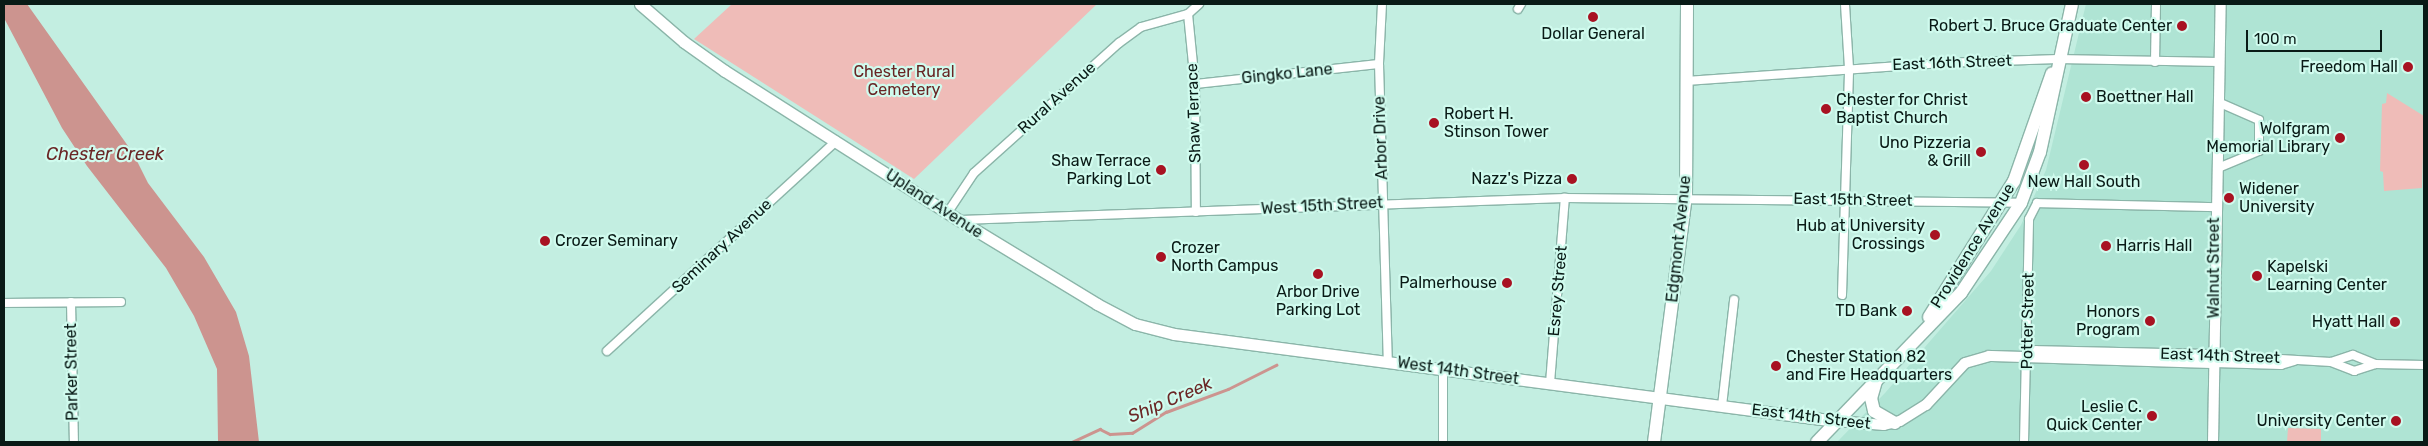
<!DOCTYPE html>
<html>
<head>
<meta charset="utf-8">
<style>
	body { margin:0 }
	#map { position:relative; width:2428px; height:446px; overflow:hidden; background:#c3eee1; font-family:Rubik,sans-serif }
	div>[style] { position:absolute }
	.built>* { inset:0; background:#afe4d4 }
	.green>* { inset:0; background:#efbcb8 }
	.water>* { inset:0; background:#cc948f }
	.stream>* { height:2.5px; margin:-1.25px; padding:0 1.25px; transform-origin:1.25px; border-radius:1.25px; background:#cc948f }
	.roads { filter:drop-shadow(1px 0 #8bb5a9) drop-shadow(-1px 0 #8bb5a9) drop-shadow(0 1px #8bb5a9) drop-shadow(0 -1px #8bb5a9) }
	.minor>* { height:8px; margin:-4px; padding:0 4px; transform-origin:4px; border-radius:4px; background:#fff }
	.tertiary>* { height:10px; margin:-5px; padding:0 5px; transform-origin:5px; border-radius:5px; background:#fff }
	.secondary>* { height:11px; margin:-5.5px; padding:0 5.5px; transform-origin:5.5px; border-radius:5.5px; background:#fff }
	.primary>* { height:12px; margin:-6px; padding:0 6px; transform-origin:6px; border-radius:6px; background:#fff }
	.dots>* { width:14px; height:14px; translate:-50% -50%; box-sizing:border-box; border:2px solid #d0fbee; border-radius:50% }
	span { translate:-50% -50%; white-space:nowrap; text-align:center; line-height:1.15; -webkit-text-stroke:4.5px #d0fbee; paint-order:stroke }
	.poi-label { font-size:16px; color:#091a16 }
	.right { translate:-100% -50%; text-align:right }
	.left { translate:0 -50%; text-align:left }
	.street-label { font-size:16px; color:#091a16 }
	.park-label { font-size:16px; color:#682423 }
	.water-label { font-size:18px; color:#6b2726; font-style:italic }
	.frame { position:absolute; inset:0; border:5px solid #091a16; pointer-events:none }
	.scale { position:absolute; left:2246px; top:30px; width:136px; height:22px; box-sizing:border-box; border:2px solid #091a16; border-top:0; padding-left:6px; font-size:15px; line-height:18px; white-space:nowrap; color:#091a16; -webkit-text-stroke:4px #d0fbee; paint-order:stroke }
</style>
</head>
<body>
<div id="map">
	<div class="built">
		<i style="clip-path:polygon(2086px 4px,2424px 4px,2424px 442px,1837px 442px,1885px 393px,1991px 271px,2021px 225px,2046px 170px)"></i>
	</div>
	<div class="green">
		<i style="clip-path:polygon(732px 4px,1097px 4px,914px 179px,694px 39px)"></i>
		<i style="clip-path:polygon(2387px 93px,2424px 116px,2422px 188px,2384px 191px,2383px 172px,2380px 171px,2382px 104px,2386px 103px)"></i>
		<i style="clip-path:polygon(2288px 428px,2321px 429px,2321px 442px,2287px 442px)"></i>
	</div>
	<div class="water">
		<i style="clip-path:polygon(4px 4px,27px 4px,133px 153px,148px 183px,204px 257px,236px 312px,249px 356px,259px 442px,218px 442px,217px 369px,194px 316px,166px 268px,87px 166px,62px 128px,4px 18px)"></i>
	</div>
	<div class="stream">
		<i style="left:1072px;top:442px;width:31px;rotate:-25deg"></i>
		<i style="left:1100px;top:429px;width:11px;rotate:27deg"></i>
		<i style="left:1110px;top:434px;width:22px;rotate:-3deg"></i>
		<i style="left:1132px;top:433px;width:40px;rotate:-32deg"></i>
		<i style="left:1166px;top:412px;width:66px;rotate:-20.4deg"></i>
		<i style="left:1228px;top:389px;width:54px;rotate:-26.6deg"></i>
	</div>
	<div class="roads">
		<div class="minor">
			<i style="left:1382px;top:4px;width:60px;rotate:92.9deg"></i>
			<i style="left:1379px;top:64px;width:297px;rotate:88.3deg"></i>
			<i style="left:1518px;top:9px;width:6px;rotate:-59deg"></i>
			<i style="left:1188px;top:14px;width:70px;rotate:84.3deg"></i>
			<i style="left:1195px;top:84px;width:128px;rotate:89.6deg"></i>
			<i style="left:2155px;top:62px;width:58px;rotate:-89deg"></i>
			<i style="left:1686px;top:81px;width:257px;rotate:-4deg"></i>
			<i style="left:1942px;top:63px;width:116px;rotate:-2deg"></i>
			<i style="left:2058px;top:59px;width:161px;rotate:1.1deg"></i>
			<i style="left:1195px;top:84px;width:185px;rotate:-6.2deg"></i>
			<i style="left:2218px;top:168px;width:44px;rotate:-22.5deg"></i>
			<i style="left:2259px;top:151px;width:31px;rotate:-90deg"></i>
			<i style="left:2259px;top:120px;width:43px;rotate:-156.4deg"></i>
			<i style="left:948px;top:212px;width:47px;rotate:-56.3deg"></i>
			<i style="left:974px;top:173px;width:195px;rotate:-41.9deg"></i>
			<i style="left:1119px;top:43px;width:27px;rotate:-36deg"></i>
			<i style="left:1141px;top:27px;width:49px;rotate:-15.5deg"></i>
			<i style="left:1188px;top:14px;width:15px;rotate:-42deg"></i>
			<i style="left:961px;top:220px;width:604px;rotate:-2.09deg"></i>
			<i style="left:1565px;top:198px;width:456px;rotate:0.6deg"></i>
			<i style="left:1842px;top:295px;width:227px;rotate:-88.2deg"></i>
			<i style="left:1849px;top:68px;width:64px;rotate:-93.6deg"></i>
			<i style="left:71px;top:302px;width:140px;rotate:88.8deg"></i>
			<i style="left:4px;top:303px;width:117px;rotate:-0.5deg"></i>
			<i style="left:607px;top:351px;width:311px;rotate:-42.5deg"></i>
			<i style="left:2214px;top:355px;width:117px;rotate:3.4deg"></i>
			<i style="left:2331px;top:362px;width:23px;rotate:-18deg"></i>
			<i style="left:2353px;top:355px;width:24px;rotate:22deg"></i>
			<i style="left:2331px;top:362px;width:25px;rotate:21deg"></i>
			<i style="left:2354px;top:371px;width:22px;rotate:-18deg"></i>
			<i style="left:2375px;top:364px;width:49px;rotate:1.2deg"></i>
			<i style="left:2214px;top:363px;width:67px;rotate:1.7deg"></i>
			<i style="left:2281px;top:365px;width:14px;rotate:-17deg"></i>
			<i style="left:1550px;top:383px;width:186px;rotate:-85.4deg"></i>
			<i style="left:1722px;top:406px;width:107px;rotate:-83.5deg"></i>
			<i style="left:1443px;top:442px;width:72px;rotate:-90deg"></i>
			<i style="left:2024px;top:442px;width:223px;rotate:-88.7deg"></i>
			<i style="left:2029px;top:219px;width:18px;rotate:-63deg"></i>
			<i style="left:2037px;top:203px;width:178px;rotate:1.3deg"></i>
		</div>
		<div class="tertiary">
			<i style="left:2027px;top:356px;width:10px;rotate:-29deg"></i>
			<i style="left:2036px;top:351px;width:178px;rotate:1.3deg"></i>
			<i style="left:1836px;top:421px;width:48px;rotate:4.8deg"></i>
			<i style="left:1884px;top:425px;width:16px;rotate:-14deg"></i>
			<i style="left:1900px;top:421px;width:31px;rotate:-32deg"></i>
			<i style="left:1926px;top:405px;width:57px;rotate:-47.1deg"></i>
			<i style="left:1965px;top:363px;width:25px;rotate:-16deg"></i>
			<i style="left:1989px;top:356px;width:225px;rotate:1.8deg"></i>
			<i style="left:2213px;top:442px;width:438px;rotate:-89deg"></i>
		</div>
		<div class="secondary">
			<i style="left:640px;top:4px;width:58px;rotate:40.8deg"></i>
			<i style="left:684px;top:42px;width:50px;rotate:35.3deg"></i>
			<i style="left:725px;top:71px;width:277px;rotate:32.5deg"></i>
			<i style="left:959px;top:220px;width:162px;rotate:31.3deg"></i>
			<i style="left:1097px;top:304px;width:43px;rotate:27.8deg"></i>
			<i style="left:1135px;top:324px;width:40px;rotate:14.4deg"></i>
			<i style="left:1174px;top:334px;width:668px;rotate:7.49deg"></i>
		</div>
		<div class="primary">
			<i style="left:1929px;top:317px;width:160px;rotate:-58deg"></i>
			<i style="left:2014px;top:181px;width:114px;rotate:-70.6deg"></i>
			<i style="left:1876px;top:381px;width:18px;rotate:106deg"></i>
			<i style="left:1871px;top:398px;width:13px;rotate:77deg"></i>
			<i style="left:1874px;top:411px;width:24px;rotate:30deg"></i>
			<i style="left:1654px;top:442px;width:247px;rotate:-82.6deg"></i>
			<i style="left:1686px;top:197px;width:193px;rotate:-89.7deg"></i>
			<i style="left:1817px;top:442px;width:207px;rotate:-46deg"></i>
			<i style="left:1961px;top:293px;width:108px;rotate:-56.3deg"></i>
			<i style="left:2021px;top:203px;width:54px;rotate:-69.6deg"></i>
			<i style="left:2040px;top:152px;width:151px;rotate:-77.8deg"></i>
		</div>
	</div>
	<div class="dots">
		<i style="left:1593px;top:17px;background:#a81222"></i>
		<i style="left:2182px;top:26px;background:#a81222"></i>
		<i style="left:2408px;top:67px;background:#a81222"></i>
		<i style="left:2086px;top:97px;background:#a81222"></i>
		<i style="left:1826px;top:109px;background:#a81222"></i>
		<i style="left:1434px;top:123px;background:#a81222"></i>
		<i style="left:2340px;top:138px;background:#a81222"></i>
		<i style="left:1981px;top:152px;background:#a81222"></i>
		<i style="left:2084px;top:165px;background:#a81222"></i>
		<i style="left:1161px;top:170px;background:#a81222"></i>
		<i style="left:1572px;top:179px;background:#a81222"></i>
		<i style="left:2229px;top:198px;background:#a81222"></i>
		<i style="left:1935px;top:235px;background:#a81222"></i>
		<i style="left:545px;top:241px;background:#a81222"></i>
		<i style="left:2106px;top:246px;background:#a81222"></i>
		<i style="left:1161px;top:257px;background:#a81222"></i>
		<i style="left:1318px;top:274px;background:#a81222"></i>
		<i style="left:2257px;top:276px;background:#a81222"></i>
		<i style="left:1507px;top:283px;background:#a81222"></i>
		<i style="left:1907px;top:311px;background:#a81222"></i>
		<i style="left:2150px;top:321px;background:#a81222"></i>
		<i style="left:2395px;top:322px;background:#a81222"></i>
		<i style="left:1776px;top:366px;background:#a81222"></i>
		<i style="left:2152px;top:416px;background:#a81222"></i>
		<i style="left:2396px;top:421px;background:#a81222"></i>
	</div>
	<div class="poi-label">
		<span class="right" style="left:2172px;top:26px">Robert J. Bruce Graduate Center</span>
		<span style="left:1593px;top:34px">Dollar General</span>
		<span class="right" style="left:2398px;top:67px">Freedom Hall</span>
		<span class="left" style="left:2096px;top:97px">Boettner Hall</span>
		<span class="left" style="left:1836px;top:109px">Chester for Christ<br>Baptist Church</span>
		<span class="left" style="left:1444px;top:123px">Robert H.<br>Stinson Tower</span>
		<span class="right" style="left:2330px;top:138px">Wolfgram<br>Memorial Library</span>
		<span class="right" style="left:1971px;top:152px">Uno Pizzeria<br>&amp; Grill</span>
		<span class="right" style="left:1151px;top:170px">Shaw Terrace<br>Parking Lot</span>
		<span class="right" style="left:1562px;top:179px">Nazz's Pizza</span>
		<span style="left:2084px;top:182px">New Hall South</span>
		<span class="left" style="left:2239px;top:198px">Widener<br>University</span>
		<span class="right" style="left:1925px;top:235px">Hub at University<br>Crossings</span>
		<span class="left" style="left:555px;top:241px">Crozer Seminary</span>
		<span class="left" style="left:2116px;top:246px">Harris Hall</span>
		<span class="left" style="left:1171px;top:257px">Crozer<br>North Campus</span>
		<span class="left" style="left:2267px;top:276px">Kapelski<br>Learning Center</span>
		<span class="right" style="left:1497px;top:283px">Palmerhouse</span>
		<span style="left:1318px;top:301px">Arbor Drive<br>Parking Lot</span>
		<span class="right" style="left:1897px;top:311px">TD Bank</span>
		<span class="right" style="left:2140px;top:321px">Honors<br>Program</span>
		<span class="right" style="left:2385px;top:322px">Hyatt Hall</span>
		<span class="left" style="left:1786px;top:366px">Chester Station 82<br>and Fire Headquarters</span>
		<span class="right" style="left:2142px;top:416px">Leslie C.<br>Quick Center</span>
		<span class="right" style="left:2386px;top:421px">University Center</span>
	</div>
	<div class="street-label">
		<span style="left:1952px;top:63px;rotate:-2deg">East 16th Street</span>
		<span style="left:1287px;top:74px;rotate:-6deg">Gingko Lane</span>
		<span style="left:1057px;top:98px;rotate:-42deg">Rural Avenue</span>
		<span style="left:1194px;top:113px;rotate:-92deg">Shaw Terrace</span>
		<span style="left:1381px;top:138px;rotate:-92deg">Arbor Drive</span>
		<span style="left:1853px;top:200px;rotate:1deg">East 15th Street</span>
		<span style="left:934px;top:204px;rotate:33deg">Upland Avenue</span>
		<span style="left:1322px;top:206px;rotate:-3deg">West 15th Street</span>
		<span style="left:1679px;top:239px;rotate:-84deg">Edgmont Avenue</span>
		<span style="left:722px;top:246px;rotate:-43deg">Seminary Avenue</span>
		<span style="left:1973px;top:246px;rotate:-58deg">Providence Avenue</span>
		<span style="left:2214px;top:268px;rotate:-90deg">Walnut Street</span>
		<span style="left:1558px;top:291px;rotate:-85deg">Esrey Street</span>
		<span style="left:2028px;top:321px;rotate:-89deg">Potter Street</span>
		<span style="left:2220px;top:356px;rotate:2deg">East 14th Street</span>
		<span style="left:1458px;top:371px;rotate:8deg">West 14th Street</span>
		<span style="left:72px;top:372px;rotate:-91deg">Parker Street</span>
		<span style="left:1811px;top:417px;rotate:7deg">East 14th Street</span>
	</div>
	<div class="park-label">
		<span style="left:904px;top:81px">Chester Rural<br>Cemetery</span>
	</div>
	<div class="water-label">
		<span style="left:105px;top:154px">Chester Creek</span>
		<span style="left:1170px;top:400px;rotate:-23deg">Ship Creek</span>
	</div>
	<div class="frame"></div>
	<div class="scale">100 m</div>
</div>
</body>
</html>
